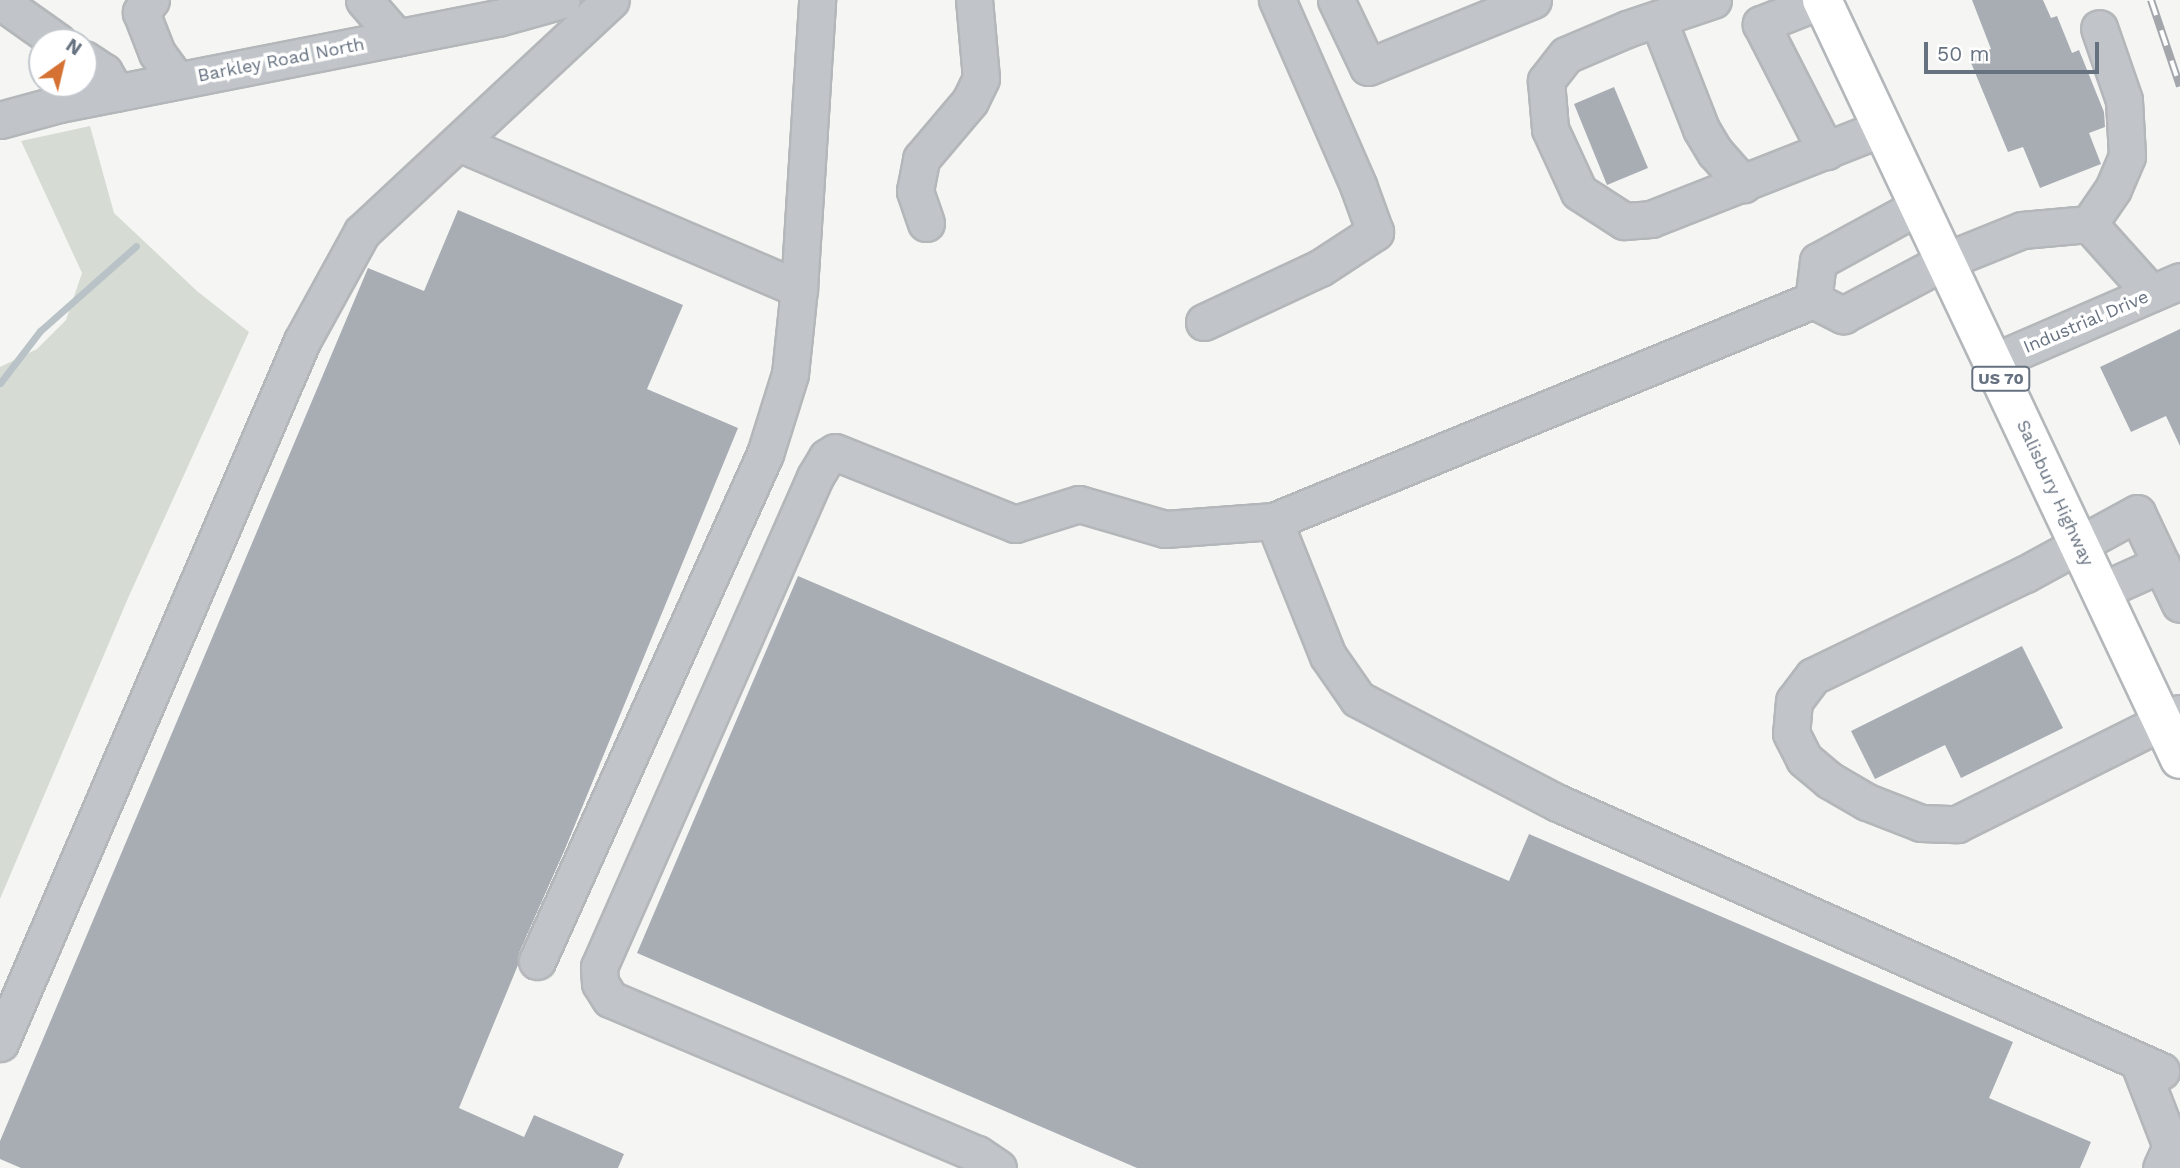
<!DOCTYPE html>
<html>
<head>
<meta charset="utf-8">
<style>
	body { margin:0 }
	#map { position:relative; width:2180px; height:1168px; overflow:hidden; background:#f5f6f3; font-family:"Work Sans",sans-serif }
	div>[style] { position:absolute }
	.green>* { inset:0; background:#d6dcd4 }
	.stream>* { height:7px; margin:-3.5px; padding:0 3.5px; transform-origin:3.5px; border-radius:3.5px; background:#b9c2c7 }
	.building>* { inset:0; background:#a8adb4 }
	.roads { filter:drop-shadow(2px 0 #b4b7ba) drop-shadow(-2px 0 #b4b7ba) drop-shadow(0 2px #b4b7ba) drop-shadow(0 -2px #b4b7ba) }
	.minor>* { height:35px; margin:-17.5px; padding:0 17.5px; transform-origin:17.5px; border-radius:17.5px; background:#c1c4c8 }
	.highway>* { height:38px; margin:-19px; padding:0 19px; transform-origin:19px; border-radius:19px; background:#fff }
	.rail>* { height:8px; margin-top:-4px; transform-origin:0; background:repeating-linear-gradient(90deg,#fff 0 16px,#a3a7ac 0 32px); box-sizing:border-box; border-block:2px solid #a3a7ac }
	span { translate:-50% -50%; white-space:nowrap; text-align:center; line-height:1.15; -webkit-text-stroke:7px #fff; paint-order:stroke }
	.shield-label span { padding:2px 5px; background:#fff; border:2px solid; border-radius:5px; -webkit-text-stroke-width:0 }
	.shield-label { font-size:16px; color:#677281; font-weight:700 }
	.street-label { font-size:18px; color:#677281 }
	.north { position:absolute; left:28px; top:28px; width:70px; height:70px; box-sizing:border-box; background:#fff; border:2px solid #c2c7cd; border-radius:50%; rotate:34deg; font-size:19px; font-weight:700; line-height:28px; text-align:center; color:#677281 }
	.north::after { content:''; display:block; margin:auto; width:24px; height:32px; background:#d57133; clip-path:polygon(50% 0,100% 100%,50% 72%,0 100%) }
	.scale { position:absolute; left:1924px; top:42px; width:175px; height:32px; box-sizing:border-box; border:4px solid #677281; border-top:0; padding-left:9px; font-size:21px; line-height:24px; white-space:nowrap; color:#677281; -webkit-text-stroke:5px #fff; paint-order:stroke }
</style>
</head>
<body>
<div id="map">
	<div class="green">
		<i style="clip-path:polygon(90px 126px,114px 213px,197px 291px,249px 332px,129px 596px,0 899px,0 367px,37px 349px,66px 320px,82px 273px,21px 141px)"></i>
	</div>
	<div class="stream">
		<i style="left:0;top:383px;width:66px;rotate:-52.4deg"></i>
		<i style="left:40px;top:331px;width:128px;rotate:-41.5deg"></i>
	</div>
	<div class="building">
		<i style="clip-path:polygon(1972px 0,2043px 0,2051px 18px,2057px 16px,2072px 53px,2079px 50px,2104px 112px,2105px 127px,2089px 133px,2101px 164px,2040px 188px,2023px 147px,2008px 152px,1969px 58px,1991px 49px)"></i>
		<i style="clip-path:polygon(1614px 87px,1648px 168px,1607px 185px,1574px 104px)"></i>
		<i style="clip-path:polygon(458px 210px,683px 305px,647px 389px,738px 428px,565px 849px,519px 953px,518px 965px,459px 1108px,524px 1137px,534px 1115px,624px 1154px,618px 1168px,21px 1168px,0 1159px,0 1141px,368px 268px,424px 291px)"></i>
		<i style="clip-path:polygon(2180px 329px,2180px 446px,2166px 416px,2131px 432px,2100px 367px)"></i>
		<i style="clip-path:polygon(798px 576px,1509px 881px,1529px 834px,2013px 1042px,1989px 1098px,2091px 1142px,2080px 1168px,1137px 1168px,637px 953px)"></i>
		<i style="clip-path:polygon(2022px 646px,2063px 728px,1961px 778px,1945px 745px,1875px 779px,1851px 731px)"></i>
	</div>
	<div class="roads">
		<div class="minor">
			<i style="left:151px;top:0;width:16px;rotate:130deg"></i>
			<i style="left:141px;top:12px;width:44px;rotate:68.7deg"></i>
			<i style="left:157px;top:53px;width:34px;rotate:54deg"></i>
			<i style="left:364px;top:0;width:50px;rotate:49deg"></i>
			<i style="left:1336px;top:0;width:74px;rotate:64.5deg"></i>
			<i style="left:1368px;top:67px;width:178px;rotate:-22.1deg"></i>
			<i style="left:1713px;top:0;width:91px;rotate:161.4deg"></i>
			<i style="left:1627px;top:29px;width:66px;rotate:156.9deg"></i>
			<i style="left:1566px;top:55px;width:33px;rotate:128deg"></i>
			<i style="left:1546px;top:81px;width:48px;rotate:85.2deg"></i>
			<i style="left:1550px;top:129px;width:69px;rotate:65.3deg"></i>
			<i style="left:1579px;top:192px;width:54px;rotate:32.8deg"></i>
			<i style="left:1624px;top:221px;width:27px;rotate:-4deg"></i>
			<i style="left:1651px;top:219px;width:248px;rotate:-21.5deg"></i>
			<i style="left:1822px;top:0;width:66px;rotate:158.5deg"></i>
			<i style="left:1761px;top:24px;width:143px;rotate:62.9deg"></i>
			<i style="left:0;top:1px;width:71px;rotate:35.3deg"></i>
			<i style="left:1658px;top:19px;width:118px;rotate:68.6deg"></i>
			<i style="left:1701px;top:129px;width:27px;rotate:59deg"></i>
			<i style="left:1715px;top:152px;width:43px;rotate:48.8deg"></i>
			<i style="left:84px;top:59px;width:24px;rotate:33deg"></i>
			<i style="left:104px;top:72px;width:24px;rotate:60deg"></i>
			<i style="left:0;top:120px;width:61px;rotate:-15.2deg"></i>
			<i style="left:59px;top:104px;width:447px;rotate:-11.1deg"></i>
			<i style="left:498px;top:18px;width:66px;rotate:-15.7deg"></i>
			<i style="left:459px;top:143px;width:370px;rotate:23.2deg"></i>
			<i style="left:1919px;top:206px;width:115px;rotate:151.4deg"></i>
			<i style="left:1818px;top:261px;width:39px;rotate:97deg"></i>
			<i style="left:1813px;top:300px;width:34px;rotate:27deg"></i>
			<i style="left:1843px;top:315px;width:115px;rotate:-27.9deg"></i>
			<i style="left:1945px;top:261px;width:83px;rotate:-21.9deg"></i>
			<i style="left:2022px;top:230px;width:67px;rotate:-5.1deg"></i>
			<i style="left:2089px;top:224px;width:93px;rotate:48.1deg"></i>
			<i style="left:926px;top:223px;width:34px;rotate:-109deg"></i>
			<i style="left:915px;top:191px;width:33px;rotate:-79deg"></i>
			<i style="left:921px;top:159px;width:76px;rotate:-49.8deg"></i>
			<i style="left:970px;top:101px;width:25px;rotate:-64deg"></i>
			<i style="left:981px;top:78px;width:78px;rotate:-95.1deg"></i>
			<i style="left:2089px;top:224px;width:42px;rotate:-55.6deg"></i>
			<i style="left:2113px;top:189px;width:36px;rotate:-67deg"></i>
			<i style="left:2127px;top:156px;width:56px;rotate:-93.1deg"></i>
			<i style="left:2124px;top:100px;width:76px;rotate:-109.1deg"></i>
			<i style="left:1813px;top:300px;width:583px;rotate:157.71deg"></i>
			<i style="left:1274px;top:521px;width:145px;rotate:68.2deg"></i>
			<i style="left:1328px;top:656px;width:52px;rotate:55.1deg"></i>
			<i style="left:1358px;top:699px;width:225px;rotate:27.5deg"></i>
			<i style="left:1558px;top:803px;width:660px;rotate:23.96deg"></i>
			<i style="left:1204px;top:322px;width:128px;rotate:-25deg"></i>
			<i style="left:1320px;top:268px;width:66px;rotate:-33.2deg"></i>
			<i style="left:1375px;top:232px;width:50px;rotate:-109.9deg"></i>
			<i style="left:1358px;top:185px;width:202px;rotate:-113.6deg"></i>
			<i style="left:1993px;top:362px;width:204px;rotate:-23.4deg"></i>
			<i style="left:2161px;top:564px;width:56px;rotate:-115.2deg"></i>
			<i style="left:2137px;top:513px;width:128px;rotate:151.4deg"></i>
			<i style="left:2025px;top:574px;width:235px;rotate:154.3deg"></i>
			<i style="left:1813px;top:676px;width:31px;rotate:127deg"></i>
			<i style="left:1794px;top:701px;width:32px;rotate:95deg"></i>
			<i style="left:1791px;top:733px;width:29px;rotate:63deg"></i>
			<i style="left:1804px;top:759px;width:33px;rotate:40deg"></i>
			<i style="left:1829px;top:780px;width:44px;rotate:30.1deg"></i>
			<i style="left:1867px;top:802px;width:58px;rotate:21.3deg"></i>
			<i style="left:1921px;top:823px;width:36px;rotate:2deg"></i>
			<i style="left:1957px;top:824px;width:249px;rotate:-26.5deg"></i>
			<i style="left:2101px;top:591px;width:66px;rotate:-24.2deg"></i>
			<i style="left:2161px;top:564px;width:44px;rotate:64.6deg"></i>
			<i style="left:537px;top:961px;width:556px;rotate:-65.79deg"></i>
			<i style="left:765px;top:454px;width:84px;rotate:-72.6deg"></i>
			<i style="left:790px;top:374px;width:85px;rotate:-84deg"></i>
			<i style="left:799px;top:289px;width:290px;rotate:-86.4deg"></i>
			<i style="left:0;top:1043px;width:764px;rotate:-66.72deg"></i>
			<i style="left:302px;top:341px;width:124px;rotate:-61.2deg"></i>
			<i style="left:362px;top:232px;width:340px;rotate:-43deg"></i>
			<i style="left:2138px;top:1061px;width:91px;rotate:68.8deg"></i>
			<i style="left:2171px;top:1146px;width:24px;rotate:114deg"></i>
			<i style="left:998px;top:1168px;width:25px;rotate:-146deg"></i>
			<i style="left:977px;top:1154px;width:398px;rotate:-157.1deg"></i>
			<i style="left:610px;top:999px;width:19px;rotate:-122deg"></i>
			<i style="left:600px;top:983px;width:16px;rotate:-94deg"></i>
			<i style="left:599px;top:967px;width:535px;rotate:-66.21deg"></i>
			<i style="left:815px;top:477px;width:23px;rotate:-59deg"></i>
			<i style="left:827px;top:457px;width:9px;rotate:-32deg"></i>
			<i style="left:835px;top:452px;width:194px;rotate:21.8deg"></i>
			<i style="left:1015px;top:524px;width:67px;rotate:-17.4deg"></i>
			<i style="left:1079px;top:504px;width:90px;rotate:16.2deg"></i>
			<i style="left:1165px;top:529px;width:109px;rotate:-4.2deg"></i>
		</div>
		<div class="highway">
			<i style="left:1822px;top:0;width:839px;rotate:64.75deg"></i>
		</div>
	</div>
	<div class="rail">
		<i style="left:2151px;top:0;width:91px;rotate:71.4deg"></i>
	</div>
	<div class="shield-label">
		<span style="left:2001px;top:379px">US 70</span>
	</div>
	<div class="street-label">
		<span style="left:281px;top:60px;rotate:-11deg">Barkley Road North</span>
		<span style="left:2086px;top:322px;rotate:-23deg">Industrial Drive</span>
		<span style="left:2055px;top:493px;rotate:65deg">Salisbury Highway</span>
	</div>
	<div class="north">N</div>
	<div class="scale">50 m</div>
</div>
</body>
</html>
